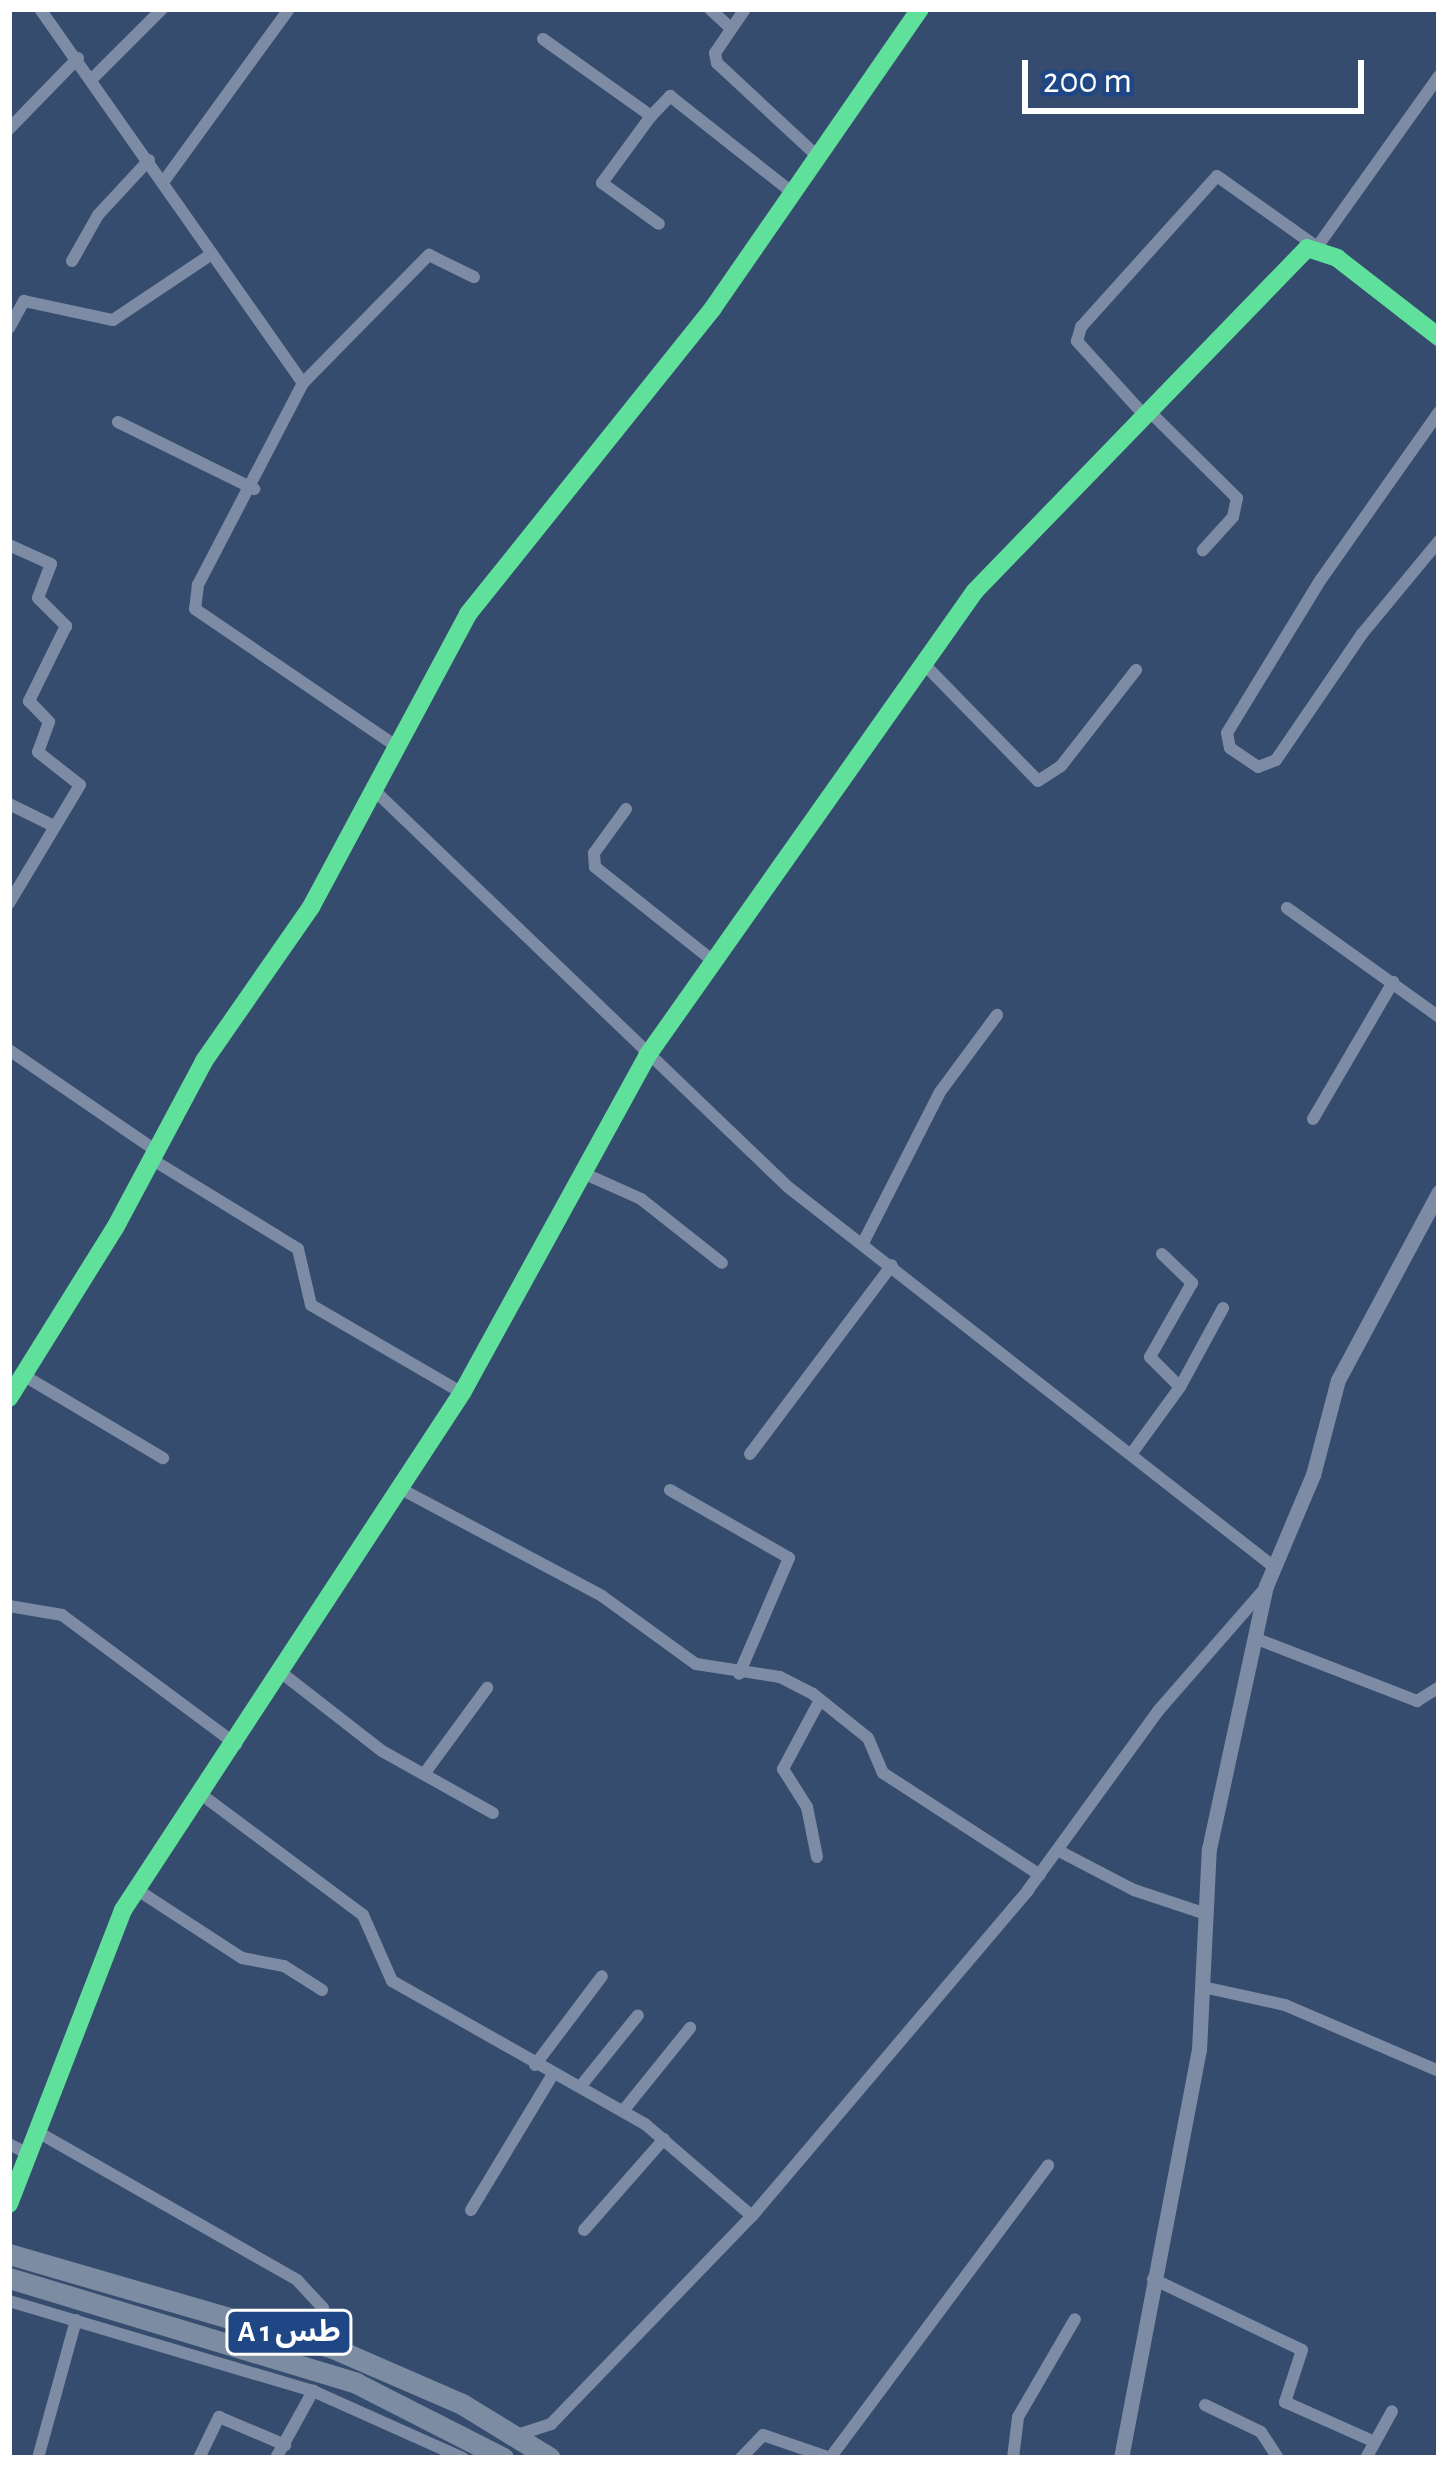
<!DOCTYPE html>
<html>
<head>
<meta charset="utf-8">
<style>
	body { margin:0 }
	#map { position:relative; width:1448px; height:2467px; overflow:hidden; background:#364c6e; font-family:"Alegreya Sans","Noto Sans Arabic",sans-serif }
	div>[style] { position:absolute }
	.minor>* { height:12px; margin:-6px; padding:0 6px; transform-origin:6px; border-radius:6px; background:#7d8ca4 }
	.tertiary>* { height:15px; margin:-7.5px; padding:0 7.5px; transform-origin:7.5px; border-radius:7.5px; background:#7d8ca4 }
	.trunk>* { height:21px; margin:-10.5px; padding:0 10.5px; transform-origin:10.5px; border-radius:10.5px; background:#7c8ca2 }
	.cycleway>* { height:18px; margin:-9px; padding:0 9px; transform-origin:9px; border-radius:9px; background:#60e19b }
	span { translate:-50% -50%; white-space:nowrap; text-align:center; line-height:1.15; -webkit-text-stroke:9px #1f4785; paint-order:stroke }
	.shield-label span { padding:3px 9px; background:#1f4785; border:3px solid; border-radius:9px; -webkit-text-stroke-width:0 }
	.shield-label { font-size:30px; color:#fff; font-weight:700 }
	.frame { position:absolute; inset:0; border:12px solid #fff; pointer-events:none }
	.scale { position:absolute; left:1022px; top:60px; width:342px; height:54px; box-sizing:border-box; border:6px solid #fff; border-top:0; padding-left:15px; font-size:36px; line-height:42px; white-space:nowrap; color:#fff; -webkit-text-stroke:9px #1f4785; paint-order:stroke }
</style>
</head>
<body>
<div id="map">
	<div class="minor">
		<i style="left:40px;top:9px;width:457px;rotate:54.9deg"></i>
		<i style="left:303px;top:383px;width:228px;rotate:117.5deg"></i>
		<i style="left:198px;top:585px;width:24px;rotate:97deg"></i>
		<i style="left:195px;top:609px;width:241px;rotate:34.3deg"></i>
		<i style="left:710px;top:9px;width:26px;rotate:43deg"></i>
		<i style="left:745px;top:9px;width:53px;rotate:124.3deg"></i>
		<i style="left:715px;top:53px;width:10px;rotate:79deg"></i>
		<i style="left:717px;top:63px;width:138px;rotate:42.9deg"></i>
		<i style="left:543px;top:39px;width:133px;rotate:35.5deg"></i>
		<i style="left:651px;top:116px;width:28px;rotate:-46deg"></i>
		<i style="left:670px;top:96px;width:157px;rotate:38.3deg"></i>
		<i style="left:92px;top:79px;width:99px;rotate:-45deg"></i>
		<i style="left:651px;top:116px;width:83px;rotate:126.2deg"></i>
		<i style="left:602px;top:183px;width:70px;rotate:35.7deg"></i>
		<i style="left:9px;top:129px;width:99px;rotate:-45.8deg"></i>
		<i style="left:164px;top:181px;width:213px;rotate:-54deg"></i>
		<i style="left:72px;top:261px;width:53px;rotate:-60.5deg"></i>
		<i style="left:98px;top:215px;width:75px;rotate:-47.2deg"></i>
		<i style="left:9px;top:328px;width:31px;rotate:-61deg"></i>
		<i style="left:24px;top:301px;width:91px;rotate:12.1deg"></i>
		<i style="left:113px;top:320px;width:117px;rotate:-33.8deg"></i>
		<i style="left:303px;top:383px;width:180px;rotate:-45.5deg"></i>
		<i style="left:429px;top:255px;width:50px;rotate:26.1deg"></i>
		<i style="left:1149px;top:411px;width:124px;rotate:44.7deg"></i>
		<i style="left:1237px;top:498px;width:19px;rotate:102deg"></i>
		<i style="left:1233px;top:517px;width:45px;rotate:132.3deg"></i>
		<i style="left:1439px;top:412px;width:204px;rotate:125.2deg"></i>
		<i style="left:1321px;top:579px;width:180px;rotate:121.4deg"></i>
		<i style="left:1227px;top:733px;width:15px;rotate:79deg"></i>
		<i style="left:1230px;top:748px;width:34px;rotate:34deg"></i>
		<i style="left:1258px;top:767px;width:19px;rotate:-21deg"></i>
		<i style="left:1276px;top:760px;width:153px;rotate:-55.7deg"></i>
		<i style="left:1362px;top:634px;width:121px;rotate:-50.4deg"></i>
		<i style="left:1144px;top:415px;width:100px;rotate:-132.2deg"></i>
		<i style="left:1077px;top:341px;width:15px;rotate:-74deg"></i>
		<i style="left:1081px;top:327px;width:203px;rotate:-48deg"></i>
		<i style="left:1217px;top:176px;width:123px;rotate:35.4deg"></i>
		<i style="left:1317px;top:247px;width:210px;rotate:-54.5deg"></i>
		<i style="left:118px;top:422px;width:152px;rotate:26.2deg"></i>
		<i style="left:9px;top:545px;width:46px;rotate:24.3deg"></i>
		<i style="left:51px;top:564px;width:36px;rotate:111deg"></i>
		<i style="left:38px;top:598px;width:40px;rotate:45deg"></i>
		<i style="left:66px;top:626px;width:84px;rotate:116.3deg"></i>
		<i style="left:29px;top:701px;width:29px;rotate:46deg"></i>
		<i style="left:49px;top:722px;width:32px;rotate:110deg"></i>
		<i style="left:38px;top:752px;width:53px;rotate:38.2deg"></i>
		<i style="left:80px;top:785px;width:138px;rotate:121deg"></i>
		<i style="left:922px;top:662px;width:166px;rotate:45.7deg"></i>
		<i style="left:1038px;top:781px;width:27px;rotate:-33deg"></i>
		<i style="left:1061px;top:766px;width:122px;rotate:-52deg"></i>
		<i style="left:374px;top:790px;width:574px;rotate:43.8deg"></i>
		<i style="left:788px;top:1187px;width:617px;rotate:38.02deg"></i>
		<i style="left:9px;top:804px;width:50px;rotate:26.1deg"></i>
		<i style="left:626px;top:809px;width:54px;rotate:126deg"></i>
		<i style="left:594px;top:853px;width:14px;rotate:86deg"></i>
		<i style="left:595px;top:867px;width:151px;rotate:38.5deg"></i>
		<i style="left:1287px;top:908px;width:187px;rotate:35.6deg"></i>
		<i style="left:9px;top:1050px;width:181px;rotate:34.4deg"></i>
		<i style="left:1313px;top:1119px;width:159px;rotate:-59.7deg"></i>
		<i style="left:153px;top:1160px;width:170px;rotate:31.5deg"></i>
		<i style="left:298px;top:1249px;width:57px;rotate:76.9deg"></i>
		<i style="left:311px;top:1305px;width:175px;rotate:30.2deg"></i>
		<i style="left:583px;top:1173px;width:64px;rotate:24.1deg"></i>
		<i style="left:641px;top:1199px;width:103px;rotate:38.3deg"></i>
		<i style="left:863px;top:1243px;width:169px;rotate:-63deg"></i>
		<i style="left:940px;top:1092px;width:96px;rotate:-53.5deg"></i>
		<i style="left:1162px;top:1254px;width:42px;rotate:44deg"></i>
		<i style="left:1192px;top:1283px;width:85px;rotate:119.6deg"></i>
		<i style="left:1150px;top:1357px;width:42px;rotate:45deg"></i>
		<i style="left:23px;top:1375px;width:163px;rotate:30.7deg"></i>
		<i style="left:9px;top:1398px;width:200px;rotate:-58.1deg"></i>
		<i style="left:115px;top:1228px;width:189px;rotate:-61.9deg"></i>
		<i style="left:204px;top:1061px;width:188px;rotate:-55.2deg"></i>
		<i style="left:311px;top:907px;width:332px;rotate:-61.8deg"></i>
		<i style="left:468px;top:614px;width:392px;rotate:-51.3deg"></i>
		<i style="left:713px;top:308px;width:364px;rotate:-55.3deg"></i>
		<i style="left:1132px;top:1453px;width:82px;rotate:-54deg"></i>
		<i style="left:1180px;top:1387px;width:90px;rotate:-61.4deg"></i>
		<i style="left:750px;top:1454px;width:236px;rotate:-53.1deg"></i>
		<i style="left:401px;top:1489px;width:228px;rotate:28deg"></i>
		<i style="left:602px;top:1596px;width:116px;rotate:35.9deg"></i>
		<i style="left:696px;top:1664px;width:85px;rotate:8.8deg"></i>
		<i style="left:780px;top:1677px;width:37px;rotate:27deg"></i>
		<i style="left:813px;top:1694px;width:70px;rotate:38.7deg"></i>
		<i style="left:868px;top:1738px;width:38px;rotate:67deg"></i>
		<i style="left:883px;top:1773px;width:187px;rotate:33deg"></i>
		<i style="left:670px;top:1490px;width:137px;rotate:29.7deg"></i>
		<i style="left:789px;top:1558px;width:126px;rotate:113.3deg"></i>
		<i style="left:9px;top:1606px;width:54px;rotate:9.6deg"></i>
		<i style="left:62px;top:1615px;width:217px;rotate:36.6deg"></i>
		<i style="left:1257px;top:1639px;width:172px;rotate:21.2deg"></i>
		<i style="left:1417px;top:1701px;width:26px;rotate:-32deg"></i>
		<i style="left:283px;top:1674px;width:125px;rotate:37.9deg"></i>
		<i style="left:382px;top:1751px;width:127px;rotate:29.2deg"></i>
		<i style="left:427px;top:1770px;width:102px;rotate:-53.8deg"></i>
		<i style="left:202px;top:1795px;width:201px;rotate:36.7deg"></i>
		<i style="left:363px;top:1915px;width:72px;rotate:66.3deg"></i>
		<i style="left:392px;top:1981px;width:291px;rotate:29.5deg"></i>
		<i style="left:645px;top:2124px;width:141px;rotate:40.7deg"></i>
		<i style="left:1059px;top:1851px;width:85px;rotate:27.5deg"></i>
		<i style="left:1134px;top:1890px;width:76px;rotate:18.4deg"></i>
		<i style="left:817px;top:1857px;width:51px;rotate:-101.3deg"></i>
		<i style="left:807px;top:1807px;width:45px;rotate:-122.3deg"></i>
		<i style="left:783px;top:1769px;width:78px;rotate:-61.8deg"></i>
		<i style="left:136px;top:1889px;width:126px;rotate:33.1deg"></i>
		<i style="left:242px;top:1958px;width:43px;rotate:10.8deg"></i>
		<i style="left:284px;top:1966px;width:45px;rotate:32.3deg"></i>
		<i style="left:1203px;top:1987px;width:84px;rotate:12.4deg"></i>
		<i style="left:1285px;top:2005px;width:168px;rotate:23.2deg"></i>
		<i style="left:535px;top:2065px;width:111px;rotate:-53deg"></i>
		<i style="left:580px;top:2087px;width:92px;rotate:-51.1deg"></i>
		<i style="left:623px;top:2111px;width:107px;rotate:-51.1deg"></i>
		<i style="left:36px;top:2131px;width:301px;rotate:29.7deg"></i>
		<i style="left:297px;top:2280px;width:38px;rotate:47deg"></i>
		<i style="left:323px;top:2308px;width:41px;rotate:76deg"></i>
		<i style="left:9px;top:2144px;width:20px;rotate:27deg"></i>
		<i style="left:471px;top:2210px;width:159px;rotate:-58.9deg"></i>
		<i style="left:584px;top:2230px;width:121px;rotate:-48.7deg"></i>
		<i style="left:1153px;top:2279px;width:165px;rotate:25.5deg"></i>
		<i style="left:1302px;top:2350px;width:55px;rotate:108.1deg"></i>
		<i style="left:1285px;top:2402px;width:98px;rotate:24deg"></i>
		<i style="left:1375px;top:2442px;width:18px;rotate:119deg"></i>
		<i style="left:9px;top:2301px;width:317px;rotate:16.5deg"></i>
		<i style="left:313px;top:2391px;width:164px;rotate:24.1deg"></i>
		<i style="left:1205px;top:2405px;width:62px;rotate:25.7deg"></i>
		<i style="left:1261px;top:2432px;width:31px;rotate:57deg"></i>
		<i style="left:514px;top:2436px;width:39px;rotate:-18deg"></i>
		<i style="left:551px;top:2424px;width:289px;rotate:-46deg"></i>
		<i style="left:752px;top:2216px;width:427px;rotate:-49.7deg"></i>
		<i style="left:1028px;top:1890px;width:221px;rotate:-54deg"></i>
		<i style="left:1158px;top:1711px;width:164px;rotate:-48.9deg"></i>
		<i style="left:1375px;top:2442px;width:35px;rotate:-61deg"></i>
		<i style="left:38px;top:2458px;width:143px;rotate:-74.6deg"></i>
		<i style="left:199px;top:2458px;width:46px;rotate:-64deg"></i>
		<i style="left:219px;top:2417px;width:72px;rotate:23deg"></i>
		<i style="left:276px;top:2458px;width:77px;rotate:-61.1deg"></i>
		<i style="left:741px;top:2458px;width:32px;rotate:-46deg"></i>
		<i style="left:763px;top:2435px;width:71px;rotate:18.9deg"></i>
		<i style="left:830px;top:2458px;width:365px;rotate:-53.3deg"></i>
		<i style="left:1013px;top:2458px;width:41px;rotate:-83deg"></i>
		<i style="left:1018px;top:2417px;width:113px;rotate:-59.8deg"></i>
	</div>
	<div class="tertiary">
		<i style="left:9px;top:2204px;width:315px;rotate:-68.8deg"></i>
		<i style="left:123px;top:1910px;width:618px;rotate:-56.75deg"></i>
		<i style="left:462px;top:1393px;width:384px;rotate:-61.2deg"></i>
		<i style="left:647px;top:1056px;width:569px;rotate:-54.8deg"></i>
		<i style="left:975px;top:591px;width:477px;rotate:-45.9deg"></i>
		<i style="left:1307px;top:248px;width:32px;rotate:18deg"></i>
		<i style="left:1337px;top:258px;width:129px;rotate:37.8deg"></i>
		<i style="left:1121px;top:2458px;width:415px;rotate:-79.2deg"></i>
		<i style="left:1199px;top:2050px;width:201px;rotate:-87.2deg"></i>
		<i style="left:1209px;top:1849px;width:269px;rotate:-77.8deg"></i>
		<i style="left:1266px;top:1586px;width:121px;rotate:-67.1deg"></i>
		<i style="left:1313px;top:1475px;width:98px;rotate:-75.3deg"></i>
		<i style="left:1338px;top:1380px;width:213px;rotate:-61.8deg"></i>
	</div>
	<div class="trunk">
		<i style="left:9px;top:2254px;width:337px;rotate:16.2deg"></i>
		<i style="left:333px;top:2348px;width:141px;rotate:23.5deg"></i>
		<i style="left:462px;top:2404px;width:103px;rotate:31.5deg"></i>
		<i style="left:9px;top:2278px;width:363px;rotate:16.8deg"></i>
		<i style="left:356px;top:2383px;width:165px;rotate:27deg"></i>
	</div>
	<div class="cycleway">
		<i style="left:9px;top:1398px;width:200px;rotate:-58.1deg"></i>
		<i style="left:115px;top:1228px;width:189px;rotate:-61.9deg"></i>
		<i style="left:204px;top:1061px;width:188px;rotate:-55.2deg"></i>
		<i style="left:311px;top:907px;width:332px;rotate:-61.8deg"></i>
		<i style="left:468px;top:614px;width:392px;rotate:-51.3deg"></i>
		<i style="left:713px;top:308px;width:364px;rotate:-55.3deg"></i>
		<i style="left:9px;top:2204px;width:315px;rotate:-68.8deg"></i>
		<i style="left:123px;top:1910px;width:618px;rotate:-56.75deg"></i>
		<i style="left:462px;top:1393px;width:384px;rotate:-61.2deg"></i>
		<i style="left:647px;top:1056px;width:569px;rotate:-54.8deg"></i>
		<i style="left:975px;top:591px;width:477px;rotate:-45.9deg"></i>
		<i style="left:1307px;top:248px;width:32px;rotate:18deg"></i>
		<i style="left:1337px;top:258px;width:129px;rotate:37.8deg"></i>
	</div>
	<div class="shield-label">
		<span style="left:289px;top:2332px">A 1 طس</span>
	</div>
	<div class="frame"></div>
	<div class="scale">200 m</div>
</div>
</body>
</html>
